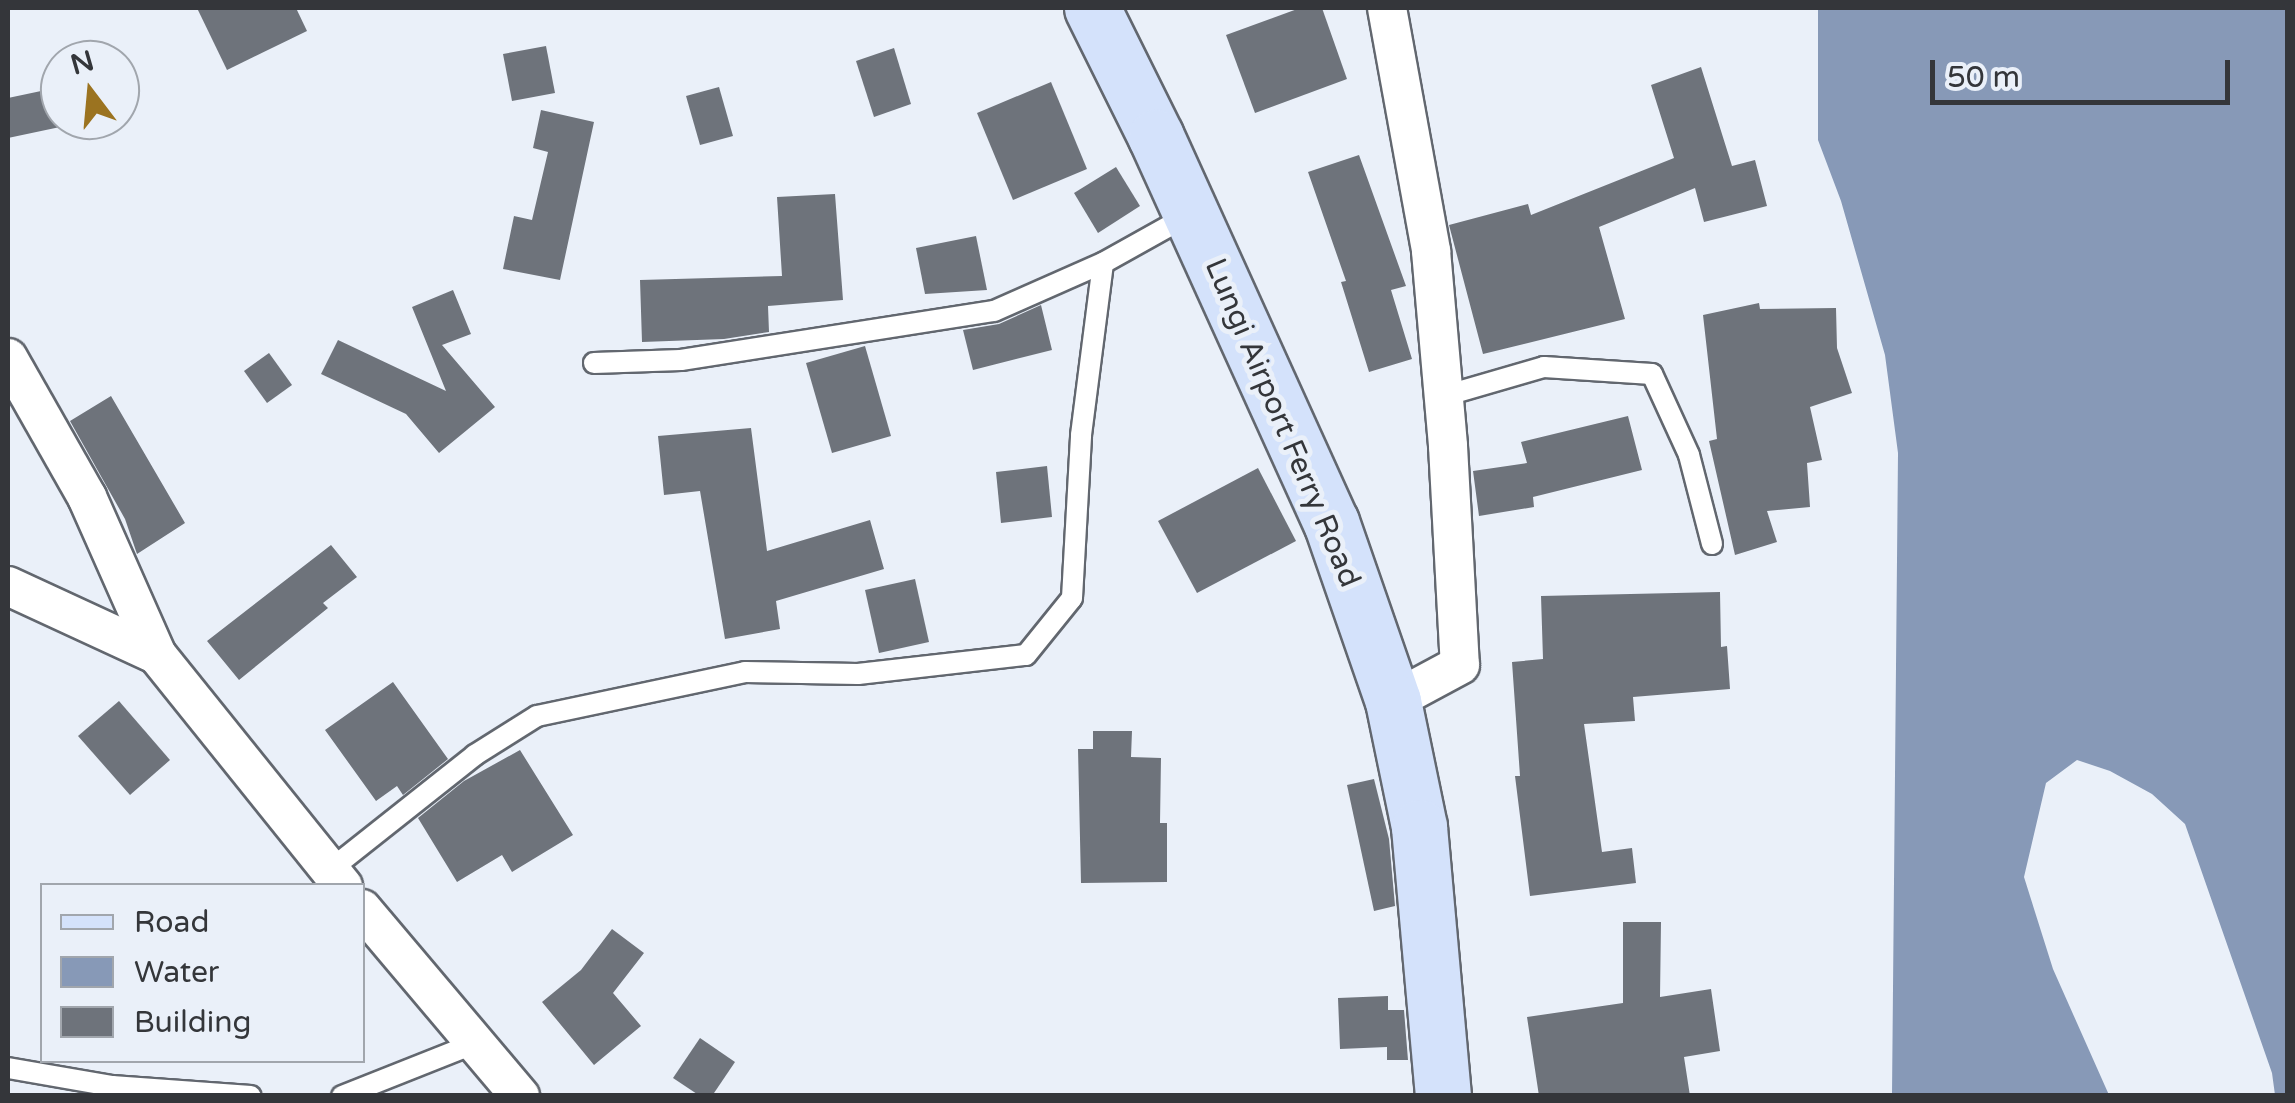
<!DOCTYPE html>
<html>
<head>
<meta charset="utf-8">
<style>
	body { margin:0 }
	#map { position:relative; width:2295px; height:1103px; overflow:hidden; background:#eaf0f9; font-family:"Varela Round",sans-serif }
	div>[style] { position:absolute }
	.water>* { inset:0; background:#8799b7 }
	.building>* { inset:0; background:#6e737b }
	.roads { filter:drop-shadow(2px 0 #62676f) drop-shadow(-2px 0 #62676f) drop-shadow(0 2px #62676f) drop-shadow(0 -2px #62676f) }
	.lane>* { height:20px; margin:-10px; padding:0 10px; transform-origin:10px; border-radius:10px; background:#fff }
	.street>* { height:38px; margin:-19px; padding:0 19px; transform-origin:19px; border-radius:19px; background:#fff }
	.primary>* { height:55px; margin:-27.5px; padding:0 27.5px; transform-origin:27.5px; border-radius:27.5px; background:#d4e2fb }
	span { translate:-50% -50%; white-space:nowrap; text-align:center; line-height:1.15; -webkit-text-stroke:10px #eaf0f9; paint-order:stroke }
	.street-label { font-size:30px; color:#34363a }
	.frame { position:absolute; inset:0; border:10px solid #34363a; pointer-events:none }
	.legend { position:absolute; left:40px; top:883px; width:325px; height:180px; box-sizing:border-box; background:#eaf0f9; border:2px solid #a1a6ad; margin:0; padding:12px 18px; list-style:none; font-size:30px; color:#34363a }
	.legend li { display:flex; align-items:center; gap:20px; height:50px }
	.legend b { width:50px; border:2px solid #a1a6ad }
	.north { position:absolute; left:40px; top:40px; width:100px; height:100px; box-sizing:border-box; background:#eaf0f9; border:2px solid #a1a6ad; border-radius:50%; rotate:344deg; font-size:28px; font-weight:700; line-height:40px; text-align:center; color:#34363a }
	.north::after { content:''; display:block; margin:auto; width:35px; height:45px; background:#9b7320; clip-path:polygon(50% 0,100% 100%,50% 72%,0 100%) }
	.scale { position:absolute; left:1930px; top:60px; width:300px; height:45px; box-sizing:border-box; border:5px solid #34363a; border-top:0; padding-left:12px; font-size:30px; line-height:35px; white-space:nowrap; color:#34363a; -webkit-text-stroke:8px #eaf0f9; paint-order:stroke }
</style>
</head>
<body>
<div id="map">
	<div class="water">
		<i style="clip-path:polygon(1818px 8px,2287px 8px,2287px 1095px,2275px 1095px,2272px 1073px,2185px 824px,2152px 794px,2110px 771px,2077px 760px,2046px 783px,2024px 877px,2053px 969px,2109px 1095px,1892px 1095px,1898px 453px,1885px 355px,1841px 201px,1818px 140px)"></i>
	</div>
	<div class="building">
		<i style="clip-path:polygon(197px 8px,296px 8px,307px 31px,227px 70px)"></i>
		<i style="clip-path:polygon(1300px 8px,1322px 8px,1347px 79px,1255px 113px,1226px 35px)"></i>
		<i style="clip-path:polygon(546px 46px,555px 93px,512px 101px,503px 54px)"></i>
		<i style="clip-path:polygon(894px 48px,911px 104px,874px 117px,856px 61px)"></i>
		<i style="clip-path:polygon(1701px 67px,1732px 166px,1755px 160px,1767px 206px,1704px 222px,1695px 188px,1599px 227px,1625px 319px,1483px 354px,1449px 225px,1528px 204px,1531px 215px,1674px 158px,1651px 85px)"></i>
		<i style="clip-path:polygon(1051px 82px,1087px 169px,1013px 200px,977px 113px)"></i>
		<i style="clip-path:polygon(60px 87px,60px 127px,8px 138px,8px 98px)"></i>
		<i style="clip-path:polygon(719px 87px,733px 136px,700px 145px,686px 96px)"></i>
		<i style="clip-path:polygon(541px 110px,594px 122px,560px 280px,503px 269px,514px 216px,532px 220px,548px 152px,533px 148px)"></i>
		<i style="clip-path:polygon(1359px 155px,1406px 286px,1391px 290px,1412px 359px,1369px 372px,1341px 282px,1346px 281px,1308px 172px)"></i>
		<i style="clip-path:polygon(1116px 167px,1140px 206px,1098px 233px,1074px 193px)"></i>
		<i style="clip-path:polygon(835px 194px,843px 300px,768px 306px,769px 332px,724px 339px,642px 342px,640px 280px,782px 276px,777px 197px)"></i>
		<i style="clip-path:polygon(976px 236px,987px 290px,925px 294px,916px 248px)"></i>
		<i style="clip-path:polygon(453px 290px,471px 334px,442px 345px,495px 407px,439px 453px,406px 414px,321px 374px,338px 340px,446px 391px,412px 307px)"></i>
		<i style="clip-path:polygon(1759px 303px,1760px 309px,1836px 308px,1837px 348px,1852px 393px,1810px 407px,1822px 460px,1807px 463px,1810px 507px,1767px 511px,1777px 542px,1735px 555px,1709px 441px,1717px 439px,1703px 315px)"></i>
		<i style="clip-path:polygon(1041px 305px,1052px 350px,973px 370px,963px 330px,999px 324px)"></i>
		<i style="clip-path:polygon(865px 346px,891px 436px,832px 453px,806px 363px)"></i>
		<i style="clip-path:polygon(269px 353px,292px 385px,267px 403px,244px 371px)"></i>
		<i style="clip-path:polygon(111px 396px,185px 523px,137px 554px,125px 519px,70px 421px)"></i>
		<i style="clip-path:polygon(1628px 416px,1642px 470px,1533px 497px,1534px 507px,1479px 516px,1473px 471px,1527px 463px,1521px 442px)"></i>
		<i style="clip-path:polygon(751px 428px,767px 551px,870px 520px,884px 569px,776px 601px,780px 629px,725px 639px,700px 491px,664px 495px,658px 436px)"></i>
		<i style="clip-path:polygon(1047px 466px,1052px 517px,1001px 523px,996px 472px)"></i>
		<i style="clip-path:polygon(1258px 468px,1296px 541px,1197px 593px,1158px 521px)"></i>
		<i style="clip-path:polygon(331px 545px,357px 577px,323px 603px,328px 608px,239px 680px,207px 641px)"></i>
		<i style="clip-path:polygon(915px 579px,929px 642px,879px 653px,865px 590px)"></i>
		<i style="clip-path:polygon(1720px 592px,1721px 647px,1727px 646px,1730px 689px,1633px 697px,1635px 721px,1584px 724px,1602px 852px,1632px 848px,1636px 883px,1530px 896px,1515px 776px,1520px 776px,1512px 662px,1543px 659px,1541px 596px)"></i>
		<i style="clip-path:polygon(393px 682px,448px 759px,403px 795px,397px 786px,376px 801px,325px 730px)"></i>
		<i style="clip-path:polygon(119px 701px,170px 760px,130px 795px,78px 736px)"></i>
		<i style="clip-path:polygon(1093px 731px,1132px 731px,1131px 757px,1161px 758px,1160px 823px,1167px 823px,1167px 882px,1081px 883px,1078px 749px,1093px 749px)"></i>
		<i style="clip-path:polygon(520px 750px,573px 835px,512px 872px,502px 855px,457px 882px,418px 818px,464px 781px)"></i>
		<i style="clip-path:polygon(1374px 779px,1389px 839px,1395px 906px,1374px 911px,1347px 785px)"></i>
		<i style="clip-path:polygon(1623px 922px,1661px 922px,1660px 997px,1711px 989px,1720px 1051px,1684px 1057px,1690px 1096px,1539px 1096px,1527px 1017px,1623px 1003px)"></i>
		<i style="clip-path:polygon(612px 929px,644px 953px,613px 993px,641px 1026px,594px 1065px,542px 1002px,581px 970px)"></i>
		<i style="clip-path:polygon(1388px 996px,1388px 1010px,1404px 1010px,1408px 1060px,1387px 1060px,1387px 1047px,1340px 1049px,1338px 998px)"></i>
		<i style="clip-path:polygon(700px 1038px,735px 1062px,712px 1096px,700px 1096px,673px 1078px)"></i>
	</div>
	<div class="roads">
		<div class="lane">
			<i style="left:594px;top:363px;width:87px;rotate:-2deg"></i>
			<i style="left:681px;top:360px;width:317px;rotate:-8.9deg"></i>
			<i style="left:994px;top:311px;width:119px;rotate:-23.8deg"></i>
			<i style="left:1444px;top:396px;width:104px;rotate:-16.2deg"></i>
			<i style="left:1544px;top:367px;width:108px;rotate:3.7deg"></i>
			<i style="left:1652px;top:374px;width:89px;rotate:65.4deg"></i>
			<i style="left:1689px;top:455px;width:92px;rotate:75.5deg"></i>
			<i style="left:330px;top:870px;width:185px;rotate:-38.4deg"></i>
			<i style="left:475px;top:755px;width:73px;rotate:-32.2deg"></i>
			<i style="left:537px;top:716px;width:213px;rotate:-11.9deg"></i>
			<i style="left:745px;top:672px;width:113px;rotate:1deg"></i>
			<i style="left:858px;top:674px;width:169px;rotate:-6.5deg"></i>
			<i style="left:1026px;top:655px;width:73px;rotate:-51.1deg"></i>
			<i style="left:1072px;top:598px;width:163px;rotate:-86.8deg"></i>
			<i style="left:1081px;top:435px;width:173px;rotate:-82.7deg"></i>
			<i style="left:1103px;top:263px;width:98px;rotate:-29.2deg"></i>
			<i style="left:8px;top:1068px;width:106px;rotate:9.8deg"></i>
			<i style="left:112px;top:1086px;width:139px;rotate:4.1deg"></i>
			<i style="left:342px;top:1096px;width:144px;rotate:-21.6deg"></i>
		</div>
		<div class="street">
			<i style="left:1387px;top:8px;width:247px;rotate:79.7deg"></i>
			<i style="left:1431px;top:251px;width:196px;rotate:85deg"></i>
			<i style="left:1448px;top:446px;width:219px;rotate:86.9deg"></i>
			<i style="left:1460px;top:665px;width:76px;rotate:151.8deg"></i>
			<i style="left:8px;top:358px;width:160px;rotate:60.4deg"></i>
			<i style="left:87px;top:497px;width:173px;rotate:66.1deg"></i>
			<i style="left:8px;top:586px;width:164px;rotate:24.8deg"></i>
			<i style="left:157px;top:655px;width:297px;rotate:51.2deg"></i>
			<i style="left:362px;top:909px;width:245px;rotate:49.8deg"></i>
		</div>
		<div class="primary">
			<i style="left:1092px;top:8px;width:144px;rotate:63.6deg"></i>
			<i style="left:1156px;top:137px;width:423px;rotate:65.6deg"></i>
			<i style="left:1331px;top:522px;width:189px;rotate:70.9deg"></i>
			<i style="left:1393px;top:701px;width:129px;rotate:78.3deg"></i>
			<i style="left:1419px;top:827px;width:270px;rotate:84.9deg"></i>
		</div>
	</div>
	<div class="street-label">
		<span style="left:1282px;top:423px;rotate:67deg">Lungi Airport Ferry Road</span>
	</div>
	<div class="frame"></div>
	<ul class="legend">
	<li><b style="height:12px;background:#d4e2fb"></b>Road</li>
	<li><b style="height:28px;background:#8799b7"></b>Water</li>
	<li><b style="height:28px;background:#6e737b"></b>Building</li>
	</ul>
	<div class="north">N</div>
	<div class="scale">50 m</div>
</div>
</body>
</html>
